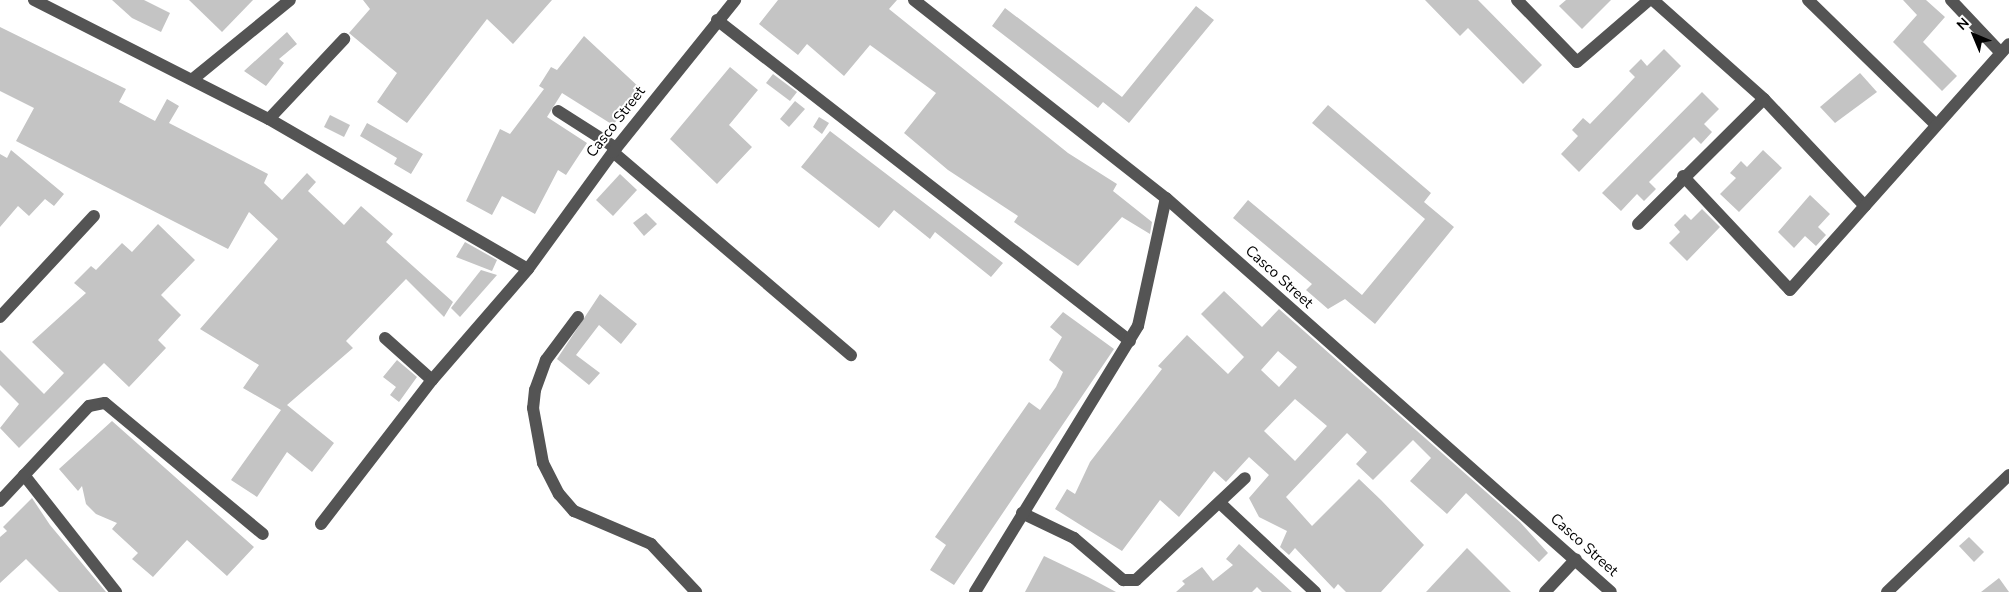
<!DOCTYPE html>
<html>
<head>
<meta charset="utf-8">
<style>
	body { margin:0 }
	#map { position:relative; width:2009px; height:592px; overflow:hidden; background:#fff; font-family:"Nunito Sans",sans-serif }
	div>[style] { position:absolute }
	.building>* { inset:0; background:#c4c4c4 }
	.minor>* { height:12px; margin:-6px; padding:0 6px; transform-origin:6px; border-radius:6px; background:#545454 }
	span { translate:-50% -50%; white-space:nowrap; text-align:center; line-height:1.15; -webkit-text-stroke:4px #fff; paint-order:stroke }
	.street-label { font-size:15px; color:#000 }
	.north { position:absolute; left:1949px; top:10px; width:50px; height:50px; -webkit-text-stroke:4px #fff; paint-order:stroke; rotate:315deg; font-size:14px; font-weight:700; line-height:20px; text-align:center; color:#000 }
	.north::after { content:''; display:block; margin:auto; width:18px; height:22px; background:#000; clip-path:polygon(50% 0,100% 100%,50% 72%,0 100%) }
</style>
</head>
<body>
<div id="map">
	<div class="building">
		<i style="clip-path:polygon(112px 0,144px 0,170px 13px,161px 32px,132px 18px)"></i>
		<i style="clip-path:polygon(189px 0,253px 0,222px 32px)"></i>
		<i style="clip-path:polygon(363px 0,552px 0,513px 44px,487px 19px,407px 123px,377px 102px,397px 73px,349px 33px,370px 9px)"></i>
		<i style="clip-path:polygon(778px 0,897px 0,889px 9px,1068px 153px,1117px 184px,1113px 191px,1152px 222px,1150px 234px,1122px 217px,1078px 266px,1014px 222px,1018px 216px,948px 170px,904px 133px,936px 93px,870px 45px,844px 76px,807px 44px,798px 55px,759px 24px)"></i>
		<i style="clip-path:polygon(1425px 0,1478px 0,1542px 65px,1523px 84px,1468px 28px,1460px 36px)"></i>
		<i style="clip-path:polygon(1566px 0,1611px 0,1582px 29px,1559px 6px)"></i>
		<i style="clip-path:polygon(1903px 0,1926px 0,1945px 17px,1923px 42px,1957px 76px,1942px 91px,1893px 42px,1917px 15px)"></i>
		<i style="clip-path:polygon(1196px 6px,1214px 20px,1129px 123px,1103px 102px,1098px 108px,992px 26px,1005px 8px,1122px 97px)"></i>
		<i style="clip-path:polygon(0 27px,126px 89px,119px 102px,155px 121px,167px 99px,179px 106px,169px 123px,268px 174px,264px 183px,282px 200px,307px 173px,316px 182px,308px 191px,344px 225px,361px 206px,393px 234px,386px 242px,453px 302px,444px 317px,406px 279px,346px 341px,353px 348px,287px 405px,334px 443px,312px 472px,287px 452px,257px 497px,231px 480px,281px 410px,243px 388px,259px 365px,200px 329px,278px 239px,249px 212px,228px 249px,16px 141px,34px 108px,0 91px)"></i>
		<i style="clip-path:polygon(287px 32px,297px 44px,279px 59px,284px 63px,266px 86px,244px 71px)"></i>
		<i style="clip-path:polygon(584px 36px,641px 89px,613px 125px,562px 93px,547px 117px,587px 143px,566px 175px,558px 170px,535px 214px,502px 196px,492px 215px,466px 201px,500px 129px,510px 134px,544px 89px,539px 86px,551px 67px,557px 70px)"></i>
		<i style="clip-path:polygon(1664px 49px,1681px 66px,1579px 172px,1561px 154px,1578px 136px,1572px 130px,1583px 118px,1590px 124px,1619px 94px,1635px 77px,1629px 71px,1641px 59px,1647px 66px)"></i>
		<i style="clip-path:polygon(730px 67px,758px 90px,729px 125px,752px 147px,717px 184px,670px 139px)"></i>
		<i style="clip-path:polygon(1860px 73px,1877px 92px,1835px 123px,1820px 107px)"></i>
		<i style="clip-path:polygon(773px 74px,797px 92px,790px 101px,766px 83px)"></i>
		<i style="clip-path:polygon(1702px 92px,1719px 109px,1704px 124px,1712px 132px,1701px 144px,1694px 137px,1649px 182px,1656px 189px,1644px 201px,1637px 194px,1621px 211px,1602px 193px)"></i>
		<i style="clip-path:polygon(795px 101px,805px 109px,789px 127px,780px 119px)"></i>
		<i style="clip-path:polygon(1328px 105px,1431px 193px,1424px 202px,1454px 227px,1375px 324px,1345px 299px,1328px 309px,1306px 290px,1312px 284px,1233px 218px,1248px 200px,1362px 295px,1425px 219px,1312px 123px)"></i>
		<i style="clip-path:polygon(330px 115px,350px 125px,344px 137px,324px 127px)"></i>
		<i style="clip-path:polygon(819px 117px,829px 123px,822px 134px,813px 127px)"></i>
		<i style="clip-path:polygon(367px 123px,423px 154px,411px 174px,394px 164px,397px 158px,360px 136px)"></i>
		<i style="clip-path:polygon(830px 131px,1003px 263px,991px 277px,935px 232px,930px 239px,894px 210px,879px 228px,801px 167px)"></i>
		<i style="clip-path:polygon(11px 150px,64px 194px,54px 206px,45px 199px,29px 216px,18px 206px,0 227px,0 154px,7px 158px)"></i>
		<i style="clip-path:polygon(1763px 150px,1782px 168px,1739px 212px,1720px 194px,1736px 178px,1730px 173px,1741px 161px,1747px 167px)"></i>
		<i style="clip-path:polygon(620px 174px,637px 190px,613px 216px,596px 200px)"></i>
		<i style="clip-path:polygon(1810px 195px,1830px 214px,1818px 227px,1826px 235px,1816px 246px,1805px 236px,1794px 248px,1778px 232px)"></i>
		<i style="clip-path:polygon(1702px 209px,1720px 227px,1687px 261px,1669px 243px,1680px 232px,1674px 225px,1685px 214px,1691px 220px)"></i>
		<i style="clip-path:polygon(646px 213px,657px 224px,644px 236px,633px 223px)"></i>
		<i style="clip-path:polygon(158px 224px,195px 260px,161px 295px,181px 315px,158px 340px,166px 348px,129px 387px,104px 363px,19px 448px,0 428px,19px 404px,0 385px,0 350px,44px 394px,64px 373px,32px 342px,86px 293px,74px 283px,91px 266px,96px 270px,122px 243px,132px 252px)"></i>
		<i style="clip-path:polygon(465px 242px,497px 260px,492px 271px,456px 257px)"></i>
		<i style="clip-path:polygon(481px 270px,497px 275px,460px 317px,451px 308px)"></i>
		<i style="clip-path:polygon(evenodd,1224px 291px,1262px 327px,1279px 309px,1520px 522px,1548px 553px,1539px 562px,1466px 493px,1447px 514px,1410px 481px,1431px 458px,1413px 440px,1373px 480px,1356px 464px,1367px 452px,1347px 433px,1286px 497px,1312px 526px,1359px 479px,1381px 500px,1424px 545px,1381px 592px,1346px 592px,1338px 584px,1334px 589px,1295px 548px,1289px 555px,1280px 547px,1287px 531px,1259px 517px,1249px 498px,1269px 475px,1249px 457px,1226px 482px,1214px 471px,1179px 517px,1160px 500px,1122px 551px,1055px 509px,1067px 489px,1075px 494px,1090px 462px,1162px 369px,1158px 366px,1187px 335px,1228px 374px,1244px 357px,1201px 314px,1224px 291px,1278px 351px,1297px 367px,1279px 387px,1261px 370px,1278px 351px,1224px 291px,1295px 399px,1327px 426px,1295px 461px,1264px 431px,1295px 399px)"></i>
		<i style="clip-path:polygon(600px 294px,637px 324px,621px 344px,599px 325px,576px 355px,600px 373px,589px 385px,557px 359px)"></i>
		<i style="clip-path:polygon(1063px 312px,1114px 349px,954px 585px,930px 570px,946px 545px,935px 537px,1029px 402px,1040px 410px,1056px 387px,1063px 372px,1049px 360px,1062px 337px,1050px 327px)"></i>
		<i style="clip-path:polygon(397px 360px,417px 377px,399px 402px,390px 395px,396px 387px,383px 377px)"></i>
		<i style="clip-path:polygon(112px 421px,254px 547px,227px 576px,187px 540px,153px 577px,132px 559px,138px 553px,112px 529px,117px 523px,96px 514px,86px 504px,82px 486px,78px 491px,59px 469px)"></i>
		<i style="clip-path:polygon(32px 498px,50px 525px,106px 592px,59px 592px,26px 559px,0 583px,0 537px,7px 531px,3px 527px)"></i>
		<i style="clip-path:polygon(1969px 537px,1984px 552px,1974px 562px,1959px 546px)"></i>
		<i style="clip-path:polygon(1239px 544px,1292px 592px,1262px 592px,1257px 587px,1252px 592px,1176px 592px,1185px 584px,1182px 581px,1202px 567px,1213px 581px,1233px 565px,1226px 559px)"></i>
		<i style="clip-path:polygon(1467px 548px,1511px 592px,1426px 592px)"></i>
		<i style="clip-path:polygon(1044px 556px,1088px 577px,1116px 592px,1025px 592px)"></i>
		<i style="clip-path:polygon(1999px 578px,2009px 592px,1981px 592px)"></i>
	</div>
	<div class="minor">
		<i style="left:34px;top:0;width:263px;rotate:26.9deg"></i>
		<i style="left:269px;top:119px;width:299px;rotate:30.1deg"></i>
		<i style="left:914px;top:0;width:320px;rotate:38.2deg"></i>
		<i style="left:1166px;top:198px;width:594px;rotate:41.52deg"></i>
		<i style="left:1517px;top:0;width:86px;rotate:45.9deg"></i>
		<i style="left:1577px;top:62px;width:95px;rotate:-40.7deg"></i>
		<i style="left:1653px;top:0;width:149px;rotate:41.7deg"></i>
		<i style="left:1764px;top:99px;width:147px;rotate:46.7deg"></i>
		<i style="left:1808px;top:0;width:179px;rotate:44.3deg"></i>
		<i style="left:1951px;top:0;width:71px;rotate:46.7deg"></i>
		<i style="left:717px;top:20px;width:523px;rotate:37.86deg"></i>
		<i style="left:193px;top:79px;width:125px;rotate:-39.2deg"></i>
		<i style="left:558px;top:111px;width:69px;rotate:32.5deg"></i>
		<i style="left:269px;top:119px;width:110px;rotate:-46.8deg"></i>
		<i style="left:613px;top:152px;width:313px;rotate:40.5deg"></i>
		<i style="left:1683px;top:176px;width:156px;rotate:46.8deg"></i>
		<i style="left:1790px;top:290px;width:329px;rotate:-48.3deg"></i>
		<i style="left:1638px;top:224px;width:177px;rotate:-44.8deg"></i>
		<i style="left:0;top:317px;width:138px;rotate:-47.1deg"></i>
		<i style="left:578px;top:317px;width:54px;rotate:126.7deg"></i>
		<i style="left:546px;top:360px;width:32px;rotate:110deg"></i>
		<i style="left:535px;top:390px;width:18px;rotate:96deg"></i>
		<i style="left:533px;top:408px;width:56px;rotate:79.7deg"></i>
		<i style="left:543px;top:463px;width:35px;rotate:63deg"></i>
		<i style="left:559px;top:494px;width:23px;rotate:49deg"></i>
		<i style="left:574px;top:511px;width:84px;rotate:23.2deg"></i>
		<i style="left:651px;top:544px;width:66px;rotate:46.8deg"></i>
		<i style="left:385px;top:338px;width:63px;rotate:41.8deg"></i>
		<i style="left:24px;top:475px;width:149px;rotate:51.8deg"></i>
		<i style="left:0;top:501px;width:130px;rotate:-46.9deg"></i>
		<i style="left:89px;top:406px;width:16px;rotate:-11deg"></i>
		<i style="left:105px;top:403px;width:205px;rotate:39.7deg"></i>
		<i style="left:1221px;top:504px;width:129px;rotate:43.1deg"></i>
		<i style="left:1022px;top:513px;width:58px;rotate:25.7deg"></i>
		<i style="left:1074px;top:538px;width:65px;rotate:40.6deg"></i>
		<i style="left:1123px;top:580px;width:13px"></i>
		<i style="left:1136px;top:580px;width:149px;rotate:-43.1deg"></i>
		<i style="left:321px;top:524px;width:182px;rotate:-52.4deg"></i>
		<i style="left:432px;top:380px;width:147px;rotate:-49.1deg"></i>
		<i style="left:528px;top:269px;width:145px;rotate:-54deg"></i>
		<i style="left:613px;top:152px;width:195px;rotate:-51.2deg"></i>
		<i style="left:975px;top:592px;width:312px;rotate:-58.5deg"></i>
		<i style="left:1138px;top:326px;width:131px;rotate:-77.7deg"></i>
		<i style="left:1545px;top:592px;width:45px;rotate:-46.8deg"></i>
		<i style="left:1887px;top:592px;width:169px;rotate:-43.8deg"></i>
	</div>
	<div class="street-label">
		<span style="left:616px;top:122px;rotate:-52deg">Casco Street</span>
		<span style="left:1279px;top:277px;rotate:42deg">Casco Street</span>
		<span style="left:1584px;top:545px;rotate:42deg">Casco Street</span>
	</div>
	<div class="north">N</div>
</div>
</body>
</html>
